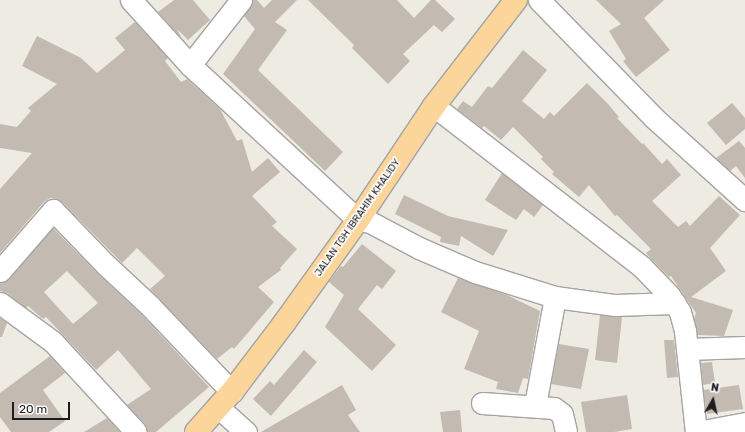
<!DOCTYPE html>
<html>
<head>
<meta charset="utf-8">
<style>
	body { margin:0 }
	#map { position:relative; width:745px; height:432px; overflow:hidden; background:#eeebe3; font-family:Rubik,sans-serif }
	div>[style] { position:absolute }
	.building>* { inset:0; background:#c3bab2 }
	.roads { filter:drop-shadow(1px 0 #a4a4a4) drop-shadow(-1px 0 #a4a4a4) drop-shadow(0 1px #a4a4a4) drop-shadow(0 -1px #a4a4a4) }
	.minor>* { height:21px; margin:-10.5px; padding:0 10.5px; transform-origin:10.5px; border-radius:10.5px; background:#fff }
	.major>* { height:22px; margin:-11px; padding:0 11px; transform-origin:11px; border-radius:11px; background:#fcd59b }
	span { translate:-50% -50%; white-space:nowrap; text-align:center; line-height:1.15; -webkit-text-stroke:3.5px #fff; paint-order:stroke }
	.street-label { font-size:10px; color:#1d1d1d }
	.north { position:absolute; left:693px; top:380px; width:40px; height:40px; -webkit-text-stroke:3px #fff; paint-order:stroke; rotate:9deg; font-size:11px; font-weight:700; line-height:16px; text-align:center; color:#1d1d1d }
	.north::after { content:''; display:block; margin:auto; width:14px; height:18px; background:#1d1d1d; clip-path:polygon(50% 0,100% 100%,50% 72%,0 100%) }
	.scale { position:absolute; left:12px; top:402px; width:58px; height:18px; box-sizing:border-box; border:2px solid #1d1d1d; border-top:0; padding-left:5px; font-size:12px; line-height:14px; white-space:nowrap; color:#1d1d1d; -webkit-text-stroke:3px #fff; paint-order:stroke }
</style>
</head>
<body>
<div id="map">
	<div class="building">
		<i style="clip-path:polygon(174px 0,193px 0,210px 20px,188px 40px,177px 29px,182px 39px,158px 12px)"></i>
		<i style="clip-path:polygon(253px 0,257px 0,264px 8px,272px 0,297px 0,275px 22px,287px 30px,258px 70px,343px 152px,325px 171px,223px 74px,255px 29px,244px 16px,251px 7px)"></i>
		<i style="clip-path:polygon(308px 0,397px 0,414px 18px,431px 0,435px 0,455px 19px,442px 32px,434px 25px,403px 54px,410px 61px,388px 84px,352px 48px,354px 45px)"></i>
		<i style="clip-path:polygon(596px 0,664px 0,644px 18px,670px 50px,636px 77px,623px 61px,626px 59px,609px 31px,621px 24px)"></i>
		<i style="clip-path:polygon(135px 22px,168px 58px,165px 61px,181px 82px,187px 79px,220px 109px,237px 141px,242px 139px,252px 172px,268px 158px,280px 172px,252px 196px,277px 222px,272px 226px,297px 249px,280px 268px,281px 270px,258px 287px,274px 302px,234px 349px,232px 347px,217px 359px,150px 289px,165px 276px,137px 248px,122px 263px,62px 202px,56px 199px,50px 198px,44px 202px,0 253px,0 189px,32px 153px,0 148px,0 124px,17px 127px,31px 111px,28px 108px,57px 84px,22px 66px,37px 36px,81px 58px,97px 73px,125px 50px,115px 38px)"></i>
		<i style="clip-path:polygon(523px 50px,547px 70px,522px 101px,544px 119px,550px 112px,554px 116px,587px 83px,608px 104px,619px 117px,617px 118px,642px 144px,643px 143px,662px 164px,667px 159px,681px 175px,652px 201px,678px 227px,686px 221px,690px 226px,719px 196px,740px 215px,710px 248px,726px 271px,691px 297px,733px 310px,724px 336px,698px 335px,694px 319px,696px 313px,671px 276px,669px 277px,653px 261px,646px 253px,651px 249px,617px 215px,615px 216px,589px 185px,579px 197px,552px 174px,554px 172px,541px 159px,543px 157px,513px 127px,501px 140px,484px 126px,482px 128px,457px 109px,463px 101px,472px 107px,488px 86px,492px 88px)"></i>
		<i style="clip-path:polygon(732px 103px,745px 118px,745px 129px,726px 145px,707px 123px)"></i>
		<i style="clip-path:polygon(739px 141px,745px 148px,745px 178px,736px 166px,730px 171px,716px 158px)"></i>
		<i style="clip-path:polygon(502px 173px,543px 205px,534px 217px,524px 209px,516px 220px,485px 200px)"></i>
		<i style="clip-path:polygon(404px 195px,448px 216px,508px 230px,493px 256px,461px 236px,459px 246px,440px 242px,441px 237px,395px 214px)"></i>
		<i style="clip-path:polygon(evenodd,53px 228px,96px 272px,142px 315px,209px 387px,156px 432px,148px 432px,145px 424px,127px 405px,151px 389px,118px 350px,96px 370px,46px 317px,43px 319px,28px 306px,26px 308px,7px 293px,0 291px,0 283px,9px 279px,53px 228px,67px 271px,98px 303px,73px 324px,44px 292px,67px 271px)"></i>
		<i style="clip-path:polygon(362px 244px,396px 271px,382px 289px,377px 285px,358px 309px,396px 345px,372px 371px,325px 327px,344px 295px,329px 282px,341px 266px,343px 267px)"></i>
		<i style="clip-path:polygon(458px 278px,507px 295px,540px 311px,528px 379px,523px 378px,518px 393px,496px 389px,498px 382px,464px 369px,479px 331px,441px 312px)"></i>
		<i style="clip-path:polygon(600px 315px,622px 317px,617px 363px,595px 360px)"></i>
		<i style="clip-path:polygon(0 318px,7px 323px,2px 337px,0 337px)"></i>
		<i style="clip-path:polygon(664px 340px,674px 340px,678px 377px,667px 378px)"></i>
		<i style="clip-path:polygon(559px 344px,589px 349px,581px 389px,551px 384px)"></i>
		<i style="clip-path:polygon(304px 350px,317px 362px,271px 416px,253px 399px,270px 381px,274px 385px)"></i>
		<i style="clip-path:polygon(50px 356px,65px 373px,43px 390px,65px 421px,49px 432px,11px 432px,0 417px,0 393px)"></i>
		<i style="clip-path:polygon(712px 362px,715px 383px,703px 385px,701px 363px)"></i>
		<i style="clip-path:polygon(342px 385px,356px 410px,348px 415px,360px 432px,261px 432px)"></i>
		<i style="clip-path:polygon(739px 385px,743px 409px,707px 414px,703px 390px)"></i>
		<i style="clip-path:polygon(627px 395px,632px 429px,614px 432px,586px 432px,581px 402px)"></i>
		<i style="clip-path:polygon(460px 410px,462px 432px,443px 432px,440px 412px)"></i>
		<i style="clip-path:polygon(107px 418px,120px 432px,84px 432px)"></i>
	</div>
	<div class="roads">
		<div class="minor">
			<i style="left:131px;top:0;width:88px;rotate:47.8deg"></i>
			<i style="left:190px;top:65px;width:229px;rotate:42.7deg"></i>
			<i style="left:358px;top:220px;width:12px;rotate:9deg"></i>
			<i style="left:370px;top:222px;width:55px;rotate:28deg"></i>
			<i style="left:419px;top:248px;width:61px;rotate:23.2deg"></i>
			<i style="left:475px;top:272px;width:84px;rotate:17.4deg"></i>
			<i style="left:555px;top:297px;width:61px;rotate:7.6deg"></i>
			<i style="left:615px;top:305px;width:60px;rotate:-1.9deg"></i>
			<i style="left:539px;top:0;width:163px;rotate:45.7deg"></i>
			<i style="left:653px;top:117px;width:124px;rotate:42.1deg"></i>
			<i style="left:190px;top:65px;width:83px;rotate:-51.9deg"></i>
			<i style="left:434px;top:106px;width:263px;rotate:37.7deg"></i>
			<i style="left:642px;top:267px;width:39px;rotate:46deg"></i>
			<i style="left:669px;top:295px;width:20px;rotate:57deg"></i>
			<i style="left:680px;top:312px;width:20px;rotate:75deg"></i>
			<i style="left:685px;top:331px;width:102px;rotate:83.8deg"></i>
			<i style="left:0;top:271px;width:81px;rotate:-49deg"></i>
			<i style="left:53px;top:210px;width:75px;rotate:46.1deg"></i>
			<i style="left:105px;top:264px;width:62px;rotate:43deg"></i>
			<i style="left:150px;top:306px;width:119px;rotate:46.4deg"></i>
			<i style="left:0;top:303px;width:66px;rotate:36.3deg"></i>
			<i style="left:53px;top:342px;width:122px;rotate:47.3deg"></i>
			<i style="left:687px;top:349px;width:58px;rotate:-2deg"></i>
			<i style="left:482px;top:403px;width:72px;rotate:4deg"></i>
			<i style="left:554px;top:408px;width:10px;rotate:37deg"></i>
			<i style="left:562px;top:414px;width:18px;rotate:77deg"></i>
			<i style="left:535px;top:405px;width:110px;rotate:-79.5deg"></i>
			<i style="left:218px;top:407px;width:38px;rotate:42deg"></i>
			<i style="left:698px;top:432px;width:48px;rotate:-10.8deg"></i>
		</div>
		<div class="major">
			<i style="left:196px;top:432px;width:59px;rotate:-48.4deg"></i>
			<i style="left:235px;top:388px;width:83px;rotate:-52.9deg"></i>
			<i style="left:285px;top:322px;width:125px;rotate:-54.4deg"></i>
			<i style="left:358px;top:220px;width:137px;rotate:-56.3deg"></i>
			<i style="left:434px;top:106px;width:134px;rotate:-52.3deg"></i>
		</div>
	</div>
	<div class="street-label">
		<span style="left:358px;top:218px;rotate:-55deg">JALAN TGH IBRAHIM KHALIDY</span>
	</div>
	<div class="north">N</div>
	<div class="scale">20 m</div>
</div>
</body>
</html>
